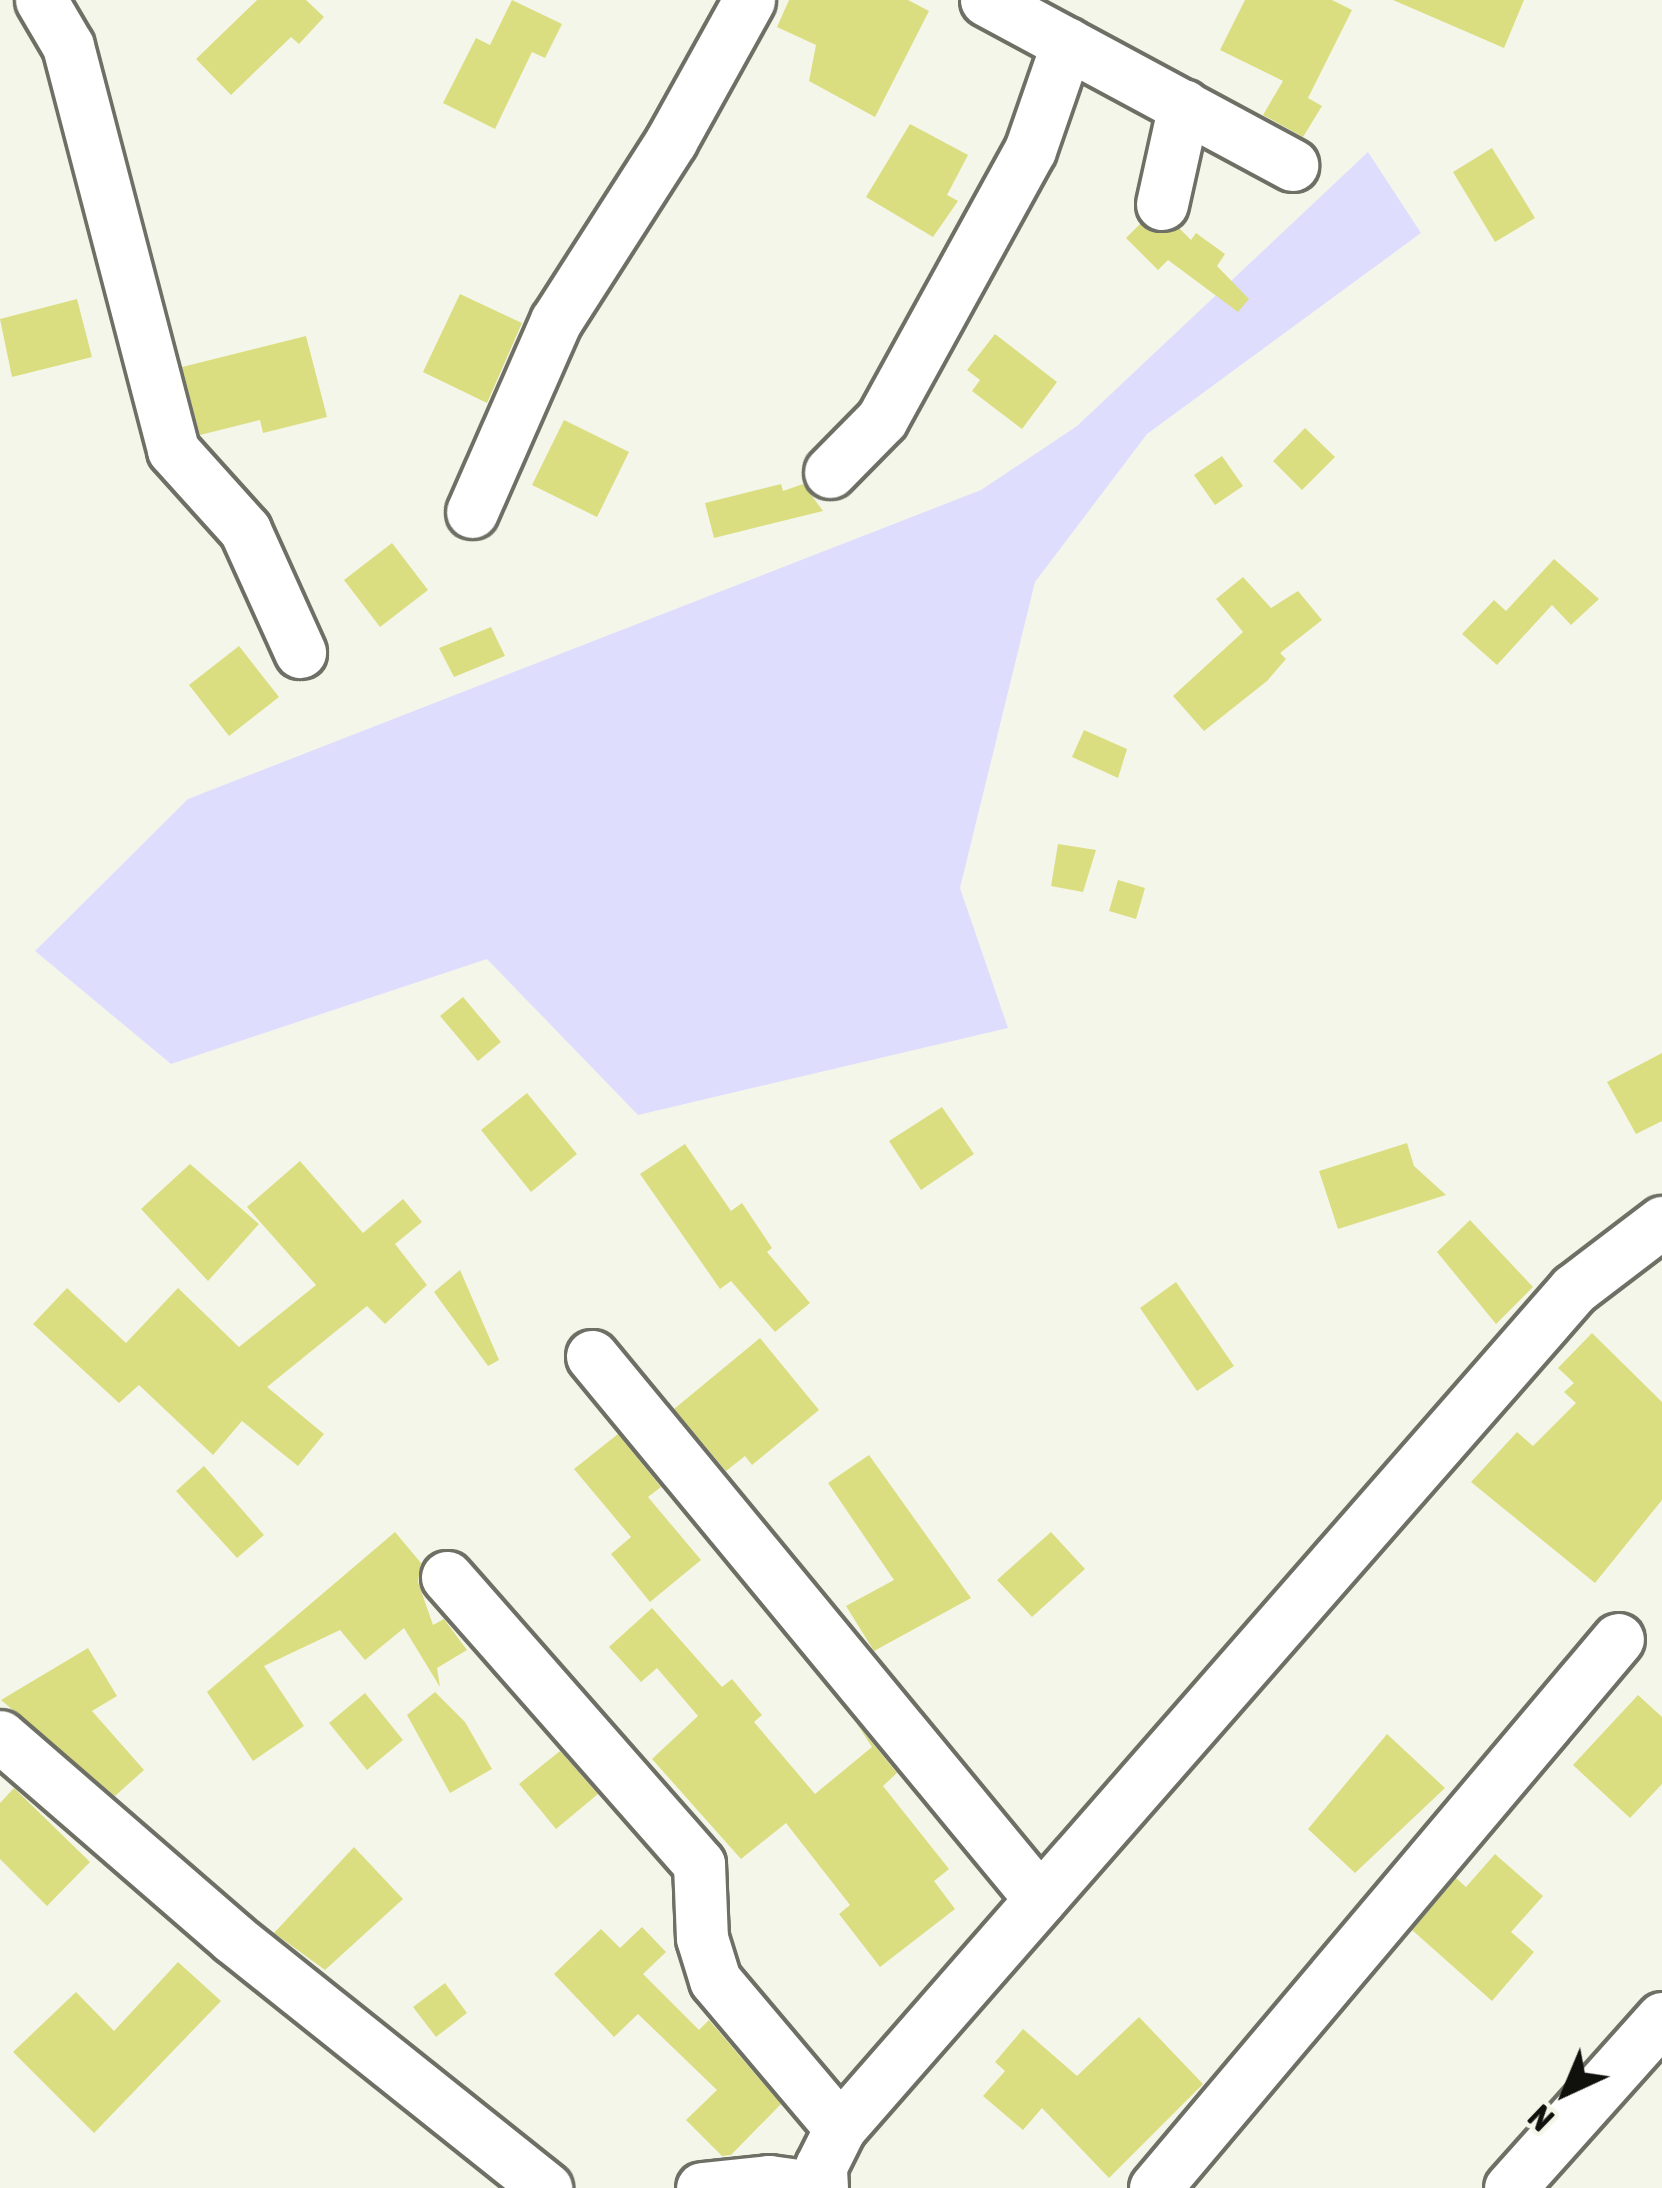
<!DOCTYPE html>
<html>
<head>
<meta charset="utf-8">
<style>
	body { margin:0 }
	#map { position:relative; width:1662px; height:2188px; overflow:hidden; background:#f5f6ea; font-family:"Asap Condensed",sans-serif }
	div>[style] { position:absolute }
	.green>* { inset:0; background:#dfddfe }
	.building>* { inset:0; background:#dade80 }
	.roads { filter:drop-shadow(3px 0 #6e6f65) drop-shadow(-3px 0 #6e6f65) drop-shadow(0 3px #6e6f65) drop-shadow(0 -3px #6e6f65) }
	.minor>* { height:51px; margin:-25.5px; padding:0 25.5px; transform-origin:25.5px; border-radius:25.5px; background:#fff }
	span { translate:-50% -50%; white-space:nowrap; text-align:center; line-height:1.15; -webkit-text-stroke:9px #f5f6ea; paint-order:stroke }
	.north { position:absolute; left:1506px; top:2032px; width:120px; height:120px; -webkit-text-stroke:9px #f5f6ea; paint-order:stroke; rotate:224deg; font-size:33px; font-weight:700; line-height:48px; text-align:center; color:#10100c }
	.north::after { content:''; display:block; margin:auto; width:42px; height:54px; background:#10100c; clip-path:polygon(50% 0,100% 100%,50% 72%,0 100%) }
</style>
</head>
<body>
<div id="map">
	<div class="green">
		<i style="clip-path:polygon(1368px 152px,1421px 233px,1147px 434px,1035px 582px,960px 888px,1008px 1028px,638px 1115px,487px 959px,171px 1064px,35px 951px,188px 799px,981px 490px,1077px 426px)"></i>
	</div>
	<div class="building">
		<i style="clip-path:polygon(257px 0,306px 0,324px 17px,299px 44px,291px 37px,231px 95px,196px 59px)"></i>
		<i style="clip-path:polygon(512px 0,562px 24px,545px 58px,532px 52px,495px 129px,443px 103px,476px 38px,490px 45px)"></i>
		<i style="clip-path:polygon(789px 0,908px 0,929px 11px,875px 117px,809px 81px,816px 45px,777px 27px)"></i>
		<i style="clip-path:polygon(1245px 0,1332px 0,1352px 10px,1308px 98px,1322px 106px,1303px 137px,1263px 115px,1283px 81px,1220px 50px)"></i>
		<i style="clip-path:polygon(1393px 0,1524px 0,1504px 48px)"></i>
		<i style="clip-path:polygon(910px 124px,968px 155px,947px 195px,958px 201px,933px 237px,866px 197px)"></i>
		<i style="clip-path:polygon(1492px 148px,1535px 218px,1495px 242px,1453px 172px)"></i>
		<i style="clip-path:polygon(1140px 224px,1157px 233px,1179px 228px,1191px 240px,1196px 233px,1225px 254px,1217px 266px,1249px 299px,1238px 312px,1168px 260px,1158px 270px,1126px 238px)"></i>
		<i style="clip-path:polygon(460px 294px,522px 323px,487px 403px,423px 372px)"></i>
		<i style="clip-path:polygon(77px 299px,92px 357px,12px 377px,0 319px)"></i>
		<i style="clip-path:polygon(995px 334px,1057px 382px,1022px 429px,972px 391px,980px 380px,967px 370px)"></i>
		<i style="clip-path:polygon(306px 336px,327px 417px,263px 433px,260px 420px,200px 435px,182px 367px)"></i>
		<i style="clip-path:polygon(564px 420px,629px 452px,597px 517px,532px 485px)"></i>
		<i style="clip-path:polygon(1305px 428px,1335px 457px,1302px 490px,1273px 461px)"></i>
		<i style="clip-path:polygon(1222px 456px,1243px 486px,1215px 505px,1194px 475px)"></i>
		<i style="clip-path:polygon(781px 484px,783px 491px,803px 484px,823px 511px,714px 538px,705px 503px)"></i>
		<i style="clip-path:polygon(392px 543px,428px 590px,380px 627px,344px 580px)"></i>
		<i style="clip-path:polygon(1554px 559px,1599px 599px,1571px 625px,1552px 605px,1497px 665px,1462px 634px,1494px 600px,1506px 611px)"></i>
		<i style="clip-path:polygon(1243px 577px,1271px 608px,1298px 591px,1322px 620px,1280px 653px,1286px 659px,1267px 681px,1204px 731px,1173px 696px,1243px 632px,1216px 599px)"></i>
		<i style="clip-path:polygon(491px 627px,505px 656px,454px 677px,439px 648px)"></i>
		<i style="clip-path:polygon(239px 646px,279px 697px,229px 736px,189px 685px)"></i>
		<i style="clip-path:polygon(1084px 730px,1127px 749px,1118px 778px,1072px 757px)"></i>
		<i style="clip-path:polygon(1058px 844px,1096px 850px,1083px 892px,1051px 886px)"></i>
		<i style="clip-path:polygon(1118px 880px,1145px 888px,1136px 919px,1109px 911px)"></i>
		<i style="clip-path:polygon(463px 997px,501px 1042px,478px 1061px,440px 1016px)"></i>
		<i style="clip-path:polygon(1662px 1053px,1662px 1121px,1636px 1134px,1607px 1082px)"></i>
		<i style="clip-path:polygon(527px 1093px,577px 1154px,531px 1192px,481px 1130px)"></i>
		<i style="clip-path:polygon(942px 1107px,974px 1154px,921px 1190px,889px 1141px)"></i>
		<i style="clip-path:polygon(1407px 1143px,1414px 1166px,1446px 1195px,1338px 1229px,1319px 1171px)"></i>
		<i style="clip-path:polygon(685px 1144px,731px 1211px,742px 1203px,772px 1248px,767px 1252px,810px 1303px,775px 1332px,731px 1281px,720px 1289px,640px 1174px)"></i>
		<i style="clip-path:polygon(300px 1161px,363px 1233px,403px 1199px,422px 1222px,395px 1244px,427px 1285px,385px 1324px,367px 1306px,267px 1387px,324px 1434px,298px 1466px,242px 1421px,213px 1455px,139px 1385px,119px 1403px,33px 1324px,67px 1288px,126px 1343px,178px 1288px,239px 1347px,316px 1285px,247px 1207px)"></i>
		<i style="clip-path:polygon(190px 1164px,259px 1224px,208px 1281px,141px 1209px)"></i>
		<i style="clip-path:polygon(1470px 1220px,1533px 1287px,1496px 1324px,1437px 1252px)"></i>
		<i style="clip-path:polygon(460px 1270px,499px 1360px,488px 1366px,434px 1292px)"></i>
		<i style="clip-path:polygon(1176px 1282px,1234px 1366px,1197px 1391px,1140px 1308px)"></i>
		<i style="clip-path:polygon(1592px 1333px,1662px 1402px,1662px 1500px,1595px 1583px,1471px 1482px,1517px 1432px,1533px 1446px,1576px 1403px,1564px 1392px,1574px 1383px,1558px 1368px)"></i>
		<i style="clip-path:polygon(760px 1338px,819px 1410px,752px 1465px,745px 1456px,726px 1471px,674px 1409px)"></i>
		<i style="clip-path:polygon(618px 1434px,661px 1487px,648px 1497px,701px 1560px,650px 1602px,611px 1554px,631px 1537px,574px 1469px)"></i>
		<i style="clip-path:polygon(869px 1455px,971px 1598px,874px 1651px,846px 1606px,894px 1580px,828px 1483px)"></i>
		<i style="clip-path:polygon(204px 1466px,264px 1535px,237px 1558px,176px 1491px)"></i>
		<i style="clip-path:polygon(395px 1532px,421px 1563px,418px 1582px,433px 1625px,444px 1619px,467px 1650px,437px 1668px,440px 1687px,404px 1628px,365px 1660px,340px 1630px,264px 1666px,304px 1726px,253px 1761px,207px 1692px)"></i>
		<i style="clip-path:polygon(1051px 1532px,1085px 1569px,1032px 1617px,997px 1580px)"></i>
		<i style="clip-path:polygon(652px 1608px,722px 1687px,732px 1679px,762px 1715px,754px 1722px,815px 1794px,872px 1747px,857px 1724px,897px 1773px,883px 1786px,949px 1869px,934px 1881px,955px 1909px,880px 1967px,839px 1914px,850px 1905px,786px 1823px,741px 1859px,652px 1759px,698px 1716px,657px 1668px,641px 1682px,609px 1647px)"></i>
		<i style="clip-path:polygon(88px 1648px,117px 1696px,92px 1711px,144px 1770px,115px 1796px,1px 1700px)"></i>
		<i style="clip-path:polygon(435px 1692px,465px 1722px,492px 1769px,450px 1793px,407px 1715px)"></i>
		<i style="clip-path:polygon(365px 1693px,403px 1740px,367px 1770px,329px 1723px)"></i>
		<i style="clip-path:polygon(1638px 1695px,1662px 1717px,1662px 1784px,1630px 1818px,1573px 1765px)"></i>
		<i style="clip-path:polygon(1387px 1734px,1445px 1788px,1355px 1873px,1308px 1829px)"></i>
		<i style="clip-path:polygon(560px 1751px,598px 1794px,556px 1829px,519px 1784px)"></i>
		<i style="clip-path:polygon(14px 1788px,90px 1862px,47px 1906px,0 1859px,0 1803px)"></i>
		<i style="clip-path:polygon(354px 1847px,403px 1899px,325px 1970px,274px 1933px)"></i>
		<i style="clip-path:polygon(1495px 1854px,1543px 1896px,1511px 1932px,1534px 1952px,1492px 2001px,1412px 1930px,1456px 1878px,1466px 1887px)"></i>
		<i style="clip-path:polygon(642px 1927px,666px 1952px,643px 1974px,699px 2030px,709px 2020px,781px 2104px,731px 2155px,722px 2156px,686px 2120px,717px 2090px,638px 2014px,614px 2037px,554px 1974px,601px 1929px,620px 1948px)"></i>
		<i style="clip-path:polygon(178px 1962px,221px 2001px,94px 2133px,13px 2052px,76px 1992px,114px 2031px)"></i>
		<i style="clip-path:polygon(445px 1983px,467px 2013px,436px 2037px,413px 2007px)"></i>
		<i style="clip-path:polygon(1139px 2017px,1203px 2084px,1109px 2178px,1042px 2108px,1023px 2130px,983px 2096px,1005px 2071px,995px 2062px,1023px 2029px,1077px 2076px)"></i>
	</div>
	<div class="roads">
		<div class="minor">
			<i style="left:41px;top:0;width:53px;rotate:59.6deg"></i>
			<i style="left:68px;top:46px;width:417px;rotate:75.4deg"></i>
			<i style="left:173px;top:450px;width:108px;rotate:48deg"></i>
			<i style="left:245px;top:530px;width:134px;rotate:65.7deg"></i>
			<i style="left:986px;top:0;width:348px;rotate:28.3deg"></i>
			<i style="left:1162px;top:204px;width:101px;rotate:-77.5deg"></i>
			<i style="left:830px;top:472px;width:74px;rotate:-45.5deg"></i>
			<i style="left:882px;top:419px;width:307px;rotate:-61.2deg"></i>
			<i style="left:1030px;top:150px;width:113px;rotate:-70.9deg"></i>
			<i style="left:472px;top:512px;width:209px;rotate:-66.3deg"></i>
			<i style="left:556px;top:321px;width:214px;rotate:-57.4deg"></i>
			<i style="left:671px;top:141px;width:161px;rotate:-61deg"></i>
			<i style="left:592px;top:1356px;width:704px;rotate:50.48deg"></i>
			<i style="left:447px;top:1577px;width:382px;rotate:48.7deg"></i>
			<i style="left:699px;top:1864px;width:74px;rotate:87.7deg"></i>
			<i style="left:702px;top:1938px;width:44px;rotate:72.8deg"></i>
			<i style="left:715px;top:1980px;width:194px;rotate:49.8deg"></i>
			<i style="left:0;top:1736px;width:308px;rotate:40.9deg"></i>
			<i style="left:233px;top:1938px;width:401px;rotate:38.6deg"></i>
			<i style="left:702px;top:2188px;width:67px;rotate:-6deg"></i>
			<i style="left:769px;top:2181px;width:51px;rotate:7.8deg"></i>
			<i style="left:822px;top:2188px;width:22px;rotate:-93deg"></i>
			<i style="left:821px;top:2166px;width:42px;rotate:-63.4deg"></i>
			<i style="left:840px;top:2128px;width:1115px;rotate:-48.82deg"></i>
			<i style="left:1574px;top:1289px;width:111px;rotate:-37.3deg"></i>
			<i style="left:1155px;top:2188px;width:718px;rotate:-49.86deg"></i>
			<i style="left:1510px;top:2188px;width:228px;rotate:-48.2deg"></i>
		</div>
	</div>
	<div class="north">N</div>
</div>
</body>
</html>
